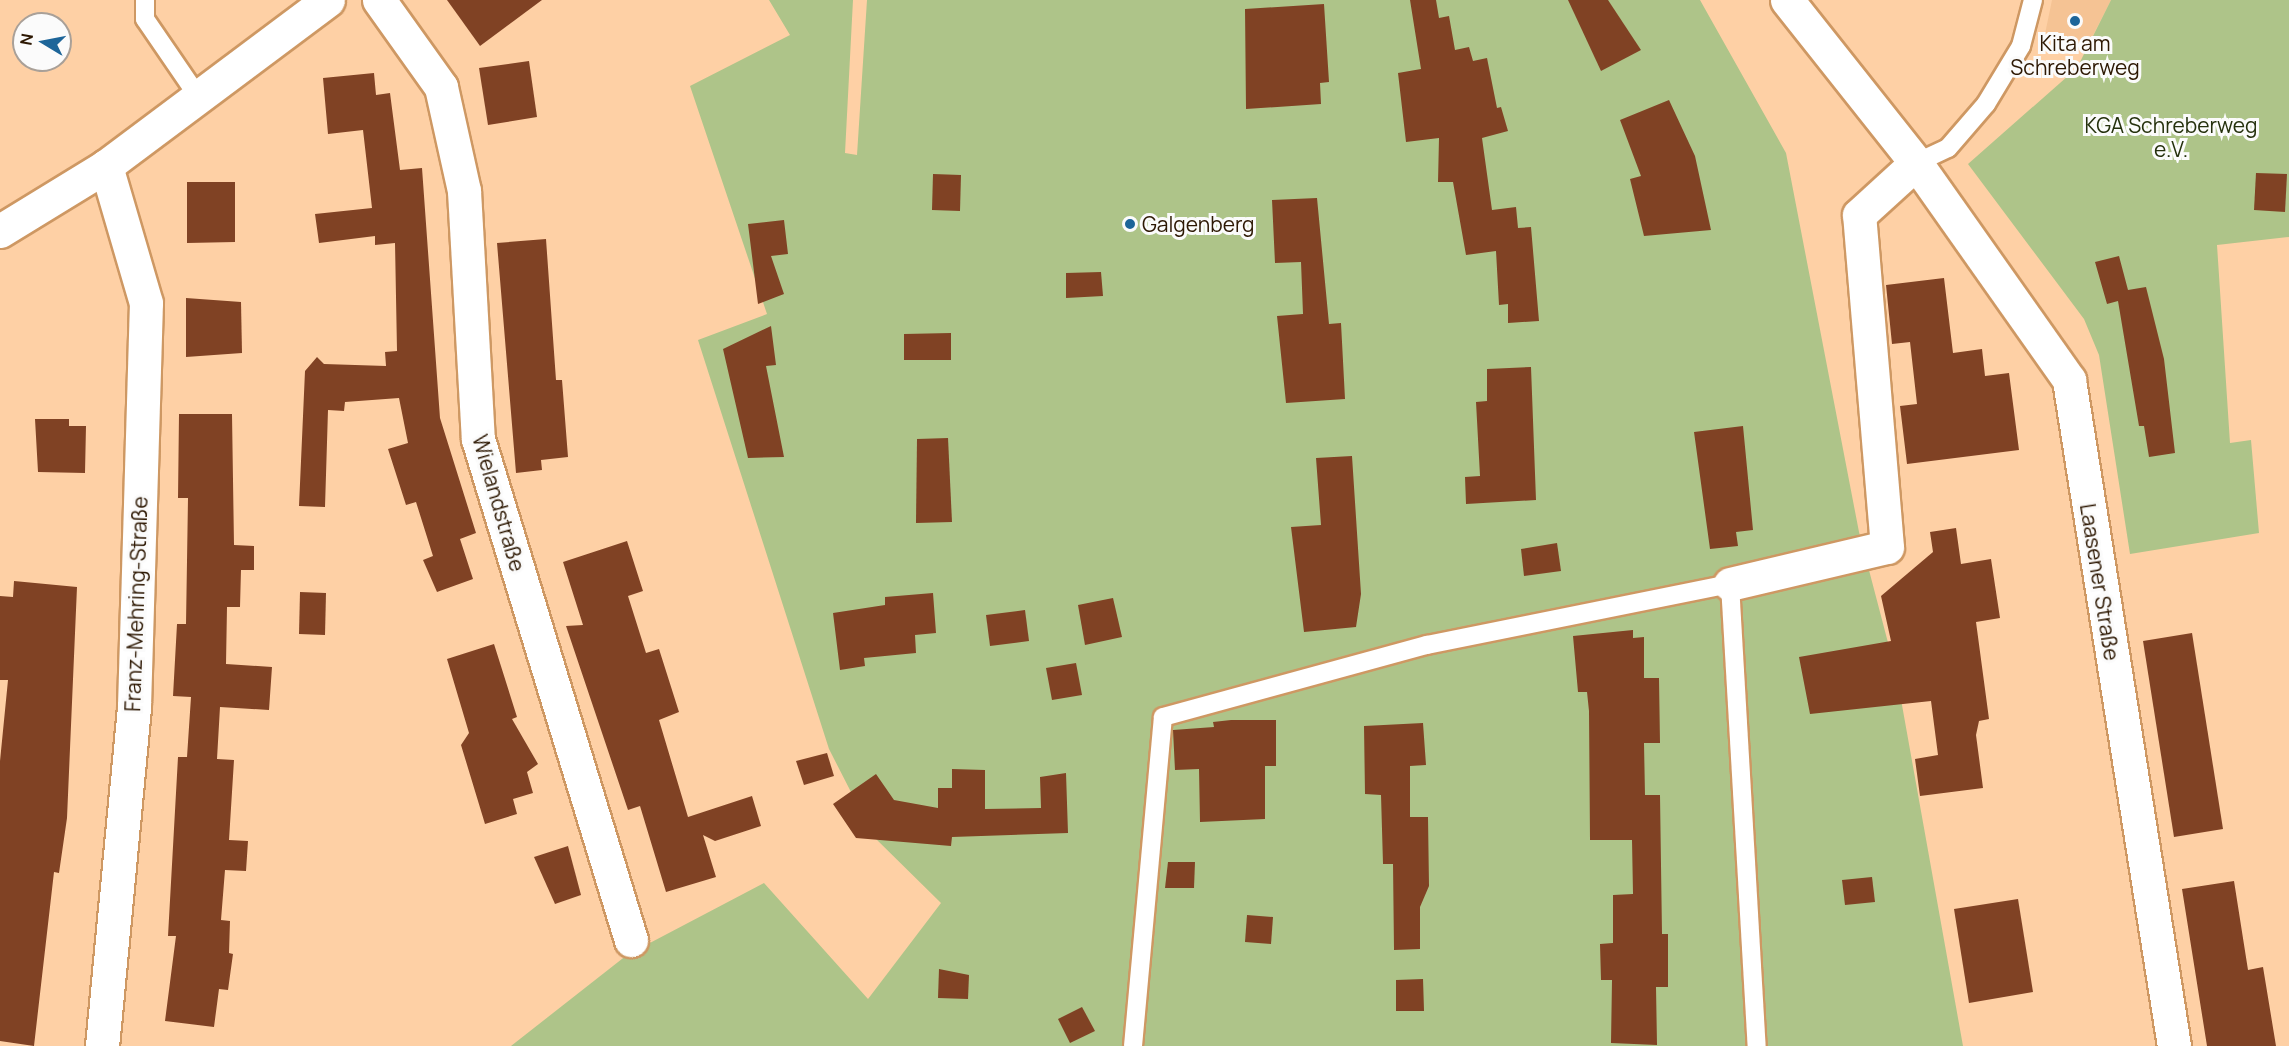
<!DOCTYPE html>
<html>
<head>
<meta charset="utf-8">
<style>
	body { margin:0 }
	#map { position:relative; width:2289px; height:1046px; overflow:hidden; background:#fed0a5; font-family:Manrope,sans-serif }
	div>[style] { position:absolute }
	.built>* { inset:0; background:#f5c394 }
	.green>* { inset:0; background:#aec489 }
	.building>* { inset:0; background:#804224 }
	.roads { filter:drop-shadow(2px 0 #ce9863) drop-shadow(-2px 0 #ce9863) drop-shadow(0 2px #ce9863) drop-shadow(0 -2px #ce9863) }
	.service>* { height:18px; margin:-9px; padding:0 9px; transform-origin:9px; border-radius:9px; background:#fff }
	.minor>* { height:33px; margin:-16.5px; padding:0 16.5px; transform-origin:16.5px; border-radius:16.5px; background:#fff }
	.secondary>* { height:33px; margin:-16.5px; padding:0 16.5px; transform-origin:16.5px; border-radius:16.5px; background:#fff }
	.dots>* { width:16px; height:16px; translate:-50% -50%; box-sizing:border-box; border:3px solid #fbfbfb; border-radius:50% }
	span { translate:-50% -50%; white-space:nowrap; text-align:center; line-height:1.15; -webkit-text-stroke:6px #fbfbfb; paint-order:stroke }
	.poi-label { font-size:21px; color:#2d1803 }
	.left { translate:0 -50%; text-align:left }
	.park-label { font-size:21px; color:#25310d }
	.street-label { font-size:21px; color:#2d1803 }
	.north { position:absolute; left:12px; top:12px; width:60px; height:60px; box-sizing:border-box; background:#fbfbfb; border:2px solid #a9a098; border-radius:50%; rotate:280deg; font-size:16px; font-weight:700; line-height:24px; text-align:center; color:#2d1803 }
	.north::after { content:''; display:block; margin:auto; width:21px; height:27px; background:#1d6599; clip-path:polygon(50% 0,100% 100%,50% 72%,0 100%) }
</style>
</head>
<body>
<div id="map">
	<div class="built">
		<i style="clip-path:polygon(2052px 0,2111px 0,2087px 47px,2045px 34px)"></i>
	</div>
	<div class="green">
		<i style="clip-path:polygon(769px 0,853px 0,845px 153px,857px 155px,867px 0,1700px 0,1786px 153px,1859px 532px,1897px 677px,1963px 1046px,511px 1046px,627px 955px,764px 883px,868px 999px,941px 903px,874px 837px,829px 749px,698px 340px,767px 314px,690px 86px,790px 35px)"></i>
		<i style="clip-path:polygon(2111px 0,2289px 0,2289px 237px,2217px 245px,2230px 443px,2251px 440px,2259px 533px,2130px 554px,2099px 355px,2084px 319px,1968px 164px,2077px 68px)"></i>
	</div>
	<div class="building">
		<i style="clip-path:polygon(447px 0,542px 0,480px 46px)"></i>
		<i style="clip-path:polygon(1410px 0,1436px 0,1439px 18px,1449px 16px,1455px 50px,1469px 47px,1473px 61px,1487px 58px,1497px 108px,1501px 107px,1508px 131px,1482px 138px,1492px 210px,1516px 207px,1518px 228px,1531px 227px,1539px 321px,1508px 323px,1508px 304px,1499px 305px,1496px 251px,1466px 255px,1453px 182px,1438px 182px,1439px 138px,1406px 142px,1398px 73px,1421px 69px)"></i>
		<i style="clip-path:polygon(1568px 0,1608px 0,1641px 50px,1601px 71px)"></i>
		<i style="clip-path:polygon(1324px 4px,1329px 82px,1320px 83px,1321px 104px,1246px 109px,1245px 9px)"></i>
		<i style="clip-path:polygon(529px 61px,537px 117px,488px 125px,479px 68px)"></i>
		<i style="clip-path:polygon(374px 73px,376px 95px,390px 93px,400px 170px,422px 168px,440px 418px,476px 533px,460px 539px,473px 579px,437px 592px,423px 560px,433px 556px,416px 502px,406px 505px,388px 449px,408px 443px,399px 398px,345px 402px,344px 411px,328px 410px,325px 507px,299px 506px,305px 371px,317px 357px,324px 364px,386px 366px,385px 352px,397px 351px,395px 243px,375px 245px,375px 236px,319px 243px,315px 214px,372px 208px,363px 130px,328px 134px,323px 78px)"></i>
		<i style="clip-path:polygon(1669px 100px,1695px 156px,1711px 230px,1644px 236px,1630px 179px,1641px 176px,1620px 120px)"></i>
		<i style="clip-path:polygon(2256px 173px,2287px 174px,2285px 212px,2254px 210px)"></i>
		<i style="clip-path:polygon(933px 174px,961px 175px,960px 211px,932px 210px)"></i>
		<i style="clip-path:polygon(187px 182px,235px 182px,235px 242px,187px 243px)"></i>
		<i style="clip-path:polygon(1317px 198px,1329px 324px,1341px 323px,1345px 399px,1286px 403px,1277px 316px,1303px 314px,1301px 262px,1275px 263px,1272px 200px)"></i>
		<i style="clip-path:polygon(784px 220px,788px 254px,771px 256px,784px 294px,758px 304px,748px 224px)"></i>
		<i style="clip-path:polygon(546px 239px,556px 380px,562px 380px,568px 457px,541px 460px,542px 470px,516px 473px,497px 243px)"></i>
		<i style="clip-path:polygon(2119px 256px,2128px 290px,2146px 287px,2164px 359px,2175px 453px,2149px 457px,2144px 426px,2139px 426px,2118px 301px,2107px 304px,2095px 262px)"></i>
		<i style="clip-path:polygon(1101px 272px,1103px 296px,1066px 298px,1066px 273px)"></i>
		<i style="clip-path:polygon(1944px 278px,1953px 353px,1982px 349px,1985px 376px,2009px 373px,2019px 450px,1907px 464px,1900px 406px,1917px 404px,1910px 342px,1892px 344px,1886px 285px)"></i>
		<i style="clip-path:polygon(186px 298px,241px 302px,242px 353px,186px 357px)"></i>
		<i style="clip-path:polygon(771px 326px,776px 365px,766px 366px,784px 457px,748px 458px,723px 349px)"></i>
		<i style="clip-path:polygon(951px 333px,951px 360px,904px 360px,904px 334px)"></i>
		<i style="clip-path:polygon(1531px 367px,1536px 500px,1466px 504px,1465px 477px,1480px 476px,1476px 402px,1487px 401px,1487px 369px)"></i>
		<i style="clip-path:polygon(179px 414px,232px 414px,234px 545px,254px 546px,254px 570px,241px 570px,240px 607px,227px 607px,226px 664px,272px 667px,269px 710px,220px 707px,217px 759px,234px 760px,229px 840px,248px 841px,246px 871px,225px 870px,221px 920px,230px 921px,229px 953px,233px 954px,228px 990px,219px 989px,214px 1027px,165px 1021px,176px 936px,168px 936px,178px 757px,187px 757px,191px 697px,173px 696px,177px 624px,186px 624px,188px 498px,178px 498px)"></i>
		<i style="clip-path:polygon(35px 419px,69px 419px,69px 426px,86px 426px,85px 473px,38px 472px)"></i>
		<i style="clip-path:polygon(1743px 426px,1753px 530px,1736px 532px,1738px 546px,1710px 549px,1694px 432px)"></i>
		<i style="clip-path:polygon(948px 438px,952px 522px,916px 523px,917px 439px)"></i>
		<i style="clip-path:polygon(1352px 456px,1361px 594px,1356px 627px,1304px 632px,1291px 527px,1321px 525px,1316px 458px)"></i>
		<i style="clip-path:polygon(1956px 528px,1961px 564px,1991px 559px,2000px 618px,1976px 622px,1989px 719px,1979px 721px,1976px 735px,1983px 788px,1920px 796px,1915px 759px,1938px 755px,1931px 701px,1810px 714px,1799px 657px,1891px 641px,1881px 596px,1933px 552px,1930px 532px)"></i>
		<i style="clip-path:polygon(627px 541px,643px 591px,628px 596px,646px 653px,659px 649px,679px 712px,659px 720px,688px 817px,752px 796px,761px 826px,715px 841px,703px 835px,716px 877px,666px 892px,640px 806px,628px 810px,566px 626px,583px 625px,563px 562px)"></i>
		<i style="clip-path:polygon(1557px 543px,1561px 571px,1524px 576px,1521px 549px)"></i>
		<i style="clip-path:polygon(14px 581px,77px 587px,67px 818px,59px 873px,54px 872px,34px 1046px,0 1041px,0 761px,8px 680px,0 680px,0 596px,13px 597px)"></i>
		<i style="clip-path:polygon(300px 592px,326px 593px,325px 635px,299px 634px)"></i>
		<i style="clip-path:polygon(933px 593px,936px 633px,915px 635px,916px 653px,864px 658px,865px 666px,840px 670px,833px 613px,885px 605px,885px 597px)"></i>
		<i style="clip-path:polygon(1113px 598px,1122px 637px,1085px 645px,1078px 605px)"></i>
		<i style="clip-path:polygon(1025px 610px,1029px 641px,990px 646px,986px 615px)"></i>
		<i style="clip-path:polygon(1633px 630px,1633px 638px,1644px 637px,1644px 678px,1659px 678px,1660px 743px,1644px 743px,1645px 795px,1660px 795px,1662px 934px,1668px 934px,1668px 987px,1656px 987px,1657px 1045px,1611px 1043px,1612px 980px,1601px 980px,1600px 944px,1613px 943px,1613px 895px,1633px 894px,1632px 840px,1590px 840px,1589px 711px,1587px 692px,1578px 692px,1573px 636px)"></i>
		<i style="clip-path:polygon(2192px 633px,2223px 829px,2174px 837px,2143px 641px)"></i>
		<i style="clip-path:polygon(494px 644px,517px 717px,512px 719px,538px 764px,527px 772px,533px 793px,513px 799px,517px 814px,485px 824px,461px 745px,469px 733px,447px 659px)"></i>
		<i style="clip-path:polygon(1076px 663px,1082px 695px,1052px 700px,1046px 668px)"></i>
		<i style="clip-path:polygon(1276px 720px,1276px 766px,1265px 766px,1265px 819px,1200px 822px,1199px 769px,1175px 770px,1173px 730px,1214px 727px,1213px 722px,1231px 720px)"></i>
		<i style="clip-path:polygon(1423px 723px,1426px 765px,1410px 766px,1410px 817px,1428px 817px,1429px 886px,1420px 907px,1420px 949px,1394px 950px,1393px 864px,1383px 864px,1381px 795px,1365px 794px,1364px 726px)"></i>
		<i style="clip-path:polygon(827px 753px,834px 776px,804px 785px,796px 761px)"></i>
		<i style="clip-path:polygon(952px 769px,985px 770px,985px 809px,1041px 808px,1040px 777px,1066px 773px,1068px 833px,952px 837px,951px 846px,856px 838px,833px 804px,876px 774px,894px 800px,938px 808px,938px 788px,952px 788px)"></i>
		<i style="clip-path:polygon(568px 846px,581px 895px,555px 904px,534px 857px)"></i>
		<i style="clip-path:polygon(1168px 862px,1195px 862px,1194px 888px,1165px 888px)"></i>
		<i style="clip-path:polygon(1872px 877px,1875px 902px,1845px 905px,1842px 880px)"></i>
		<i style="clip-path:polygon(2234px 881px,2248px 970px,2263px 967px,2276px 1046px,2207px 1046px,2182px 889px)"></i>
		<i style="clip-path:polygon(2018px 899px,2033px 992px,1969px 1003px,1954px 909px)"></i>
		<i style="clip-path:polygon(1247px 915px,1273px 917px,1271px 944px,1245px 942px)"></i>
		<i style="clip-path:polygon(939px 969px,969px 975px,968px 999px,938px 998px)"></i>
		<i style="clip-path:polygon(1423px 979px,1424px 1011px,1396px 1011px,1396px 980px)"></i>
		<i style="clip-path:polygon(1082px 1007px,1095px 1031px,1070px 1043px,1058px 1019px)"></i>
	</div>
	<div class="roads">
		<div class="service">
			<i style="left:145px;top:0;width:19px;rotate:90deg"></i>
			<i style="left:145px;top:19px;width:96px;rotate:55.6deg"></i>
			<i style="left:1916px;top:163px;width:35px;rotate:-25deg"></i>
			<i style="left:1948px;top:148px;width:58px;rotate:-49.2deg"></i>
			<i style="left:1986px;top:104px;width:68px;rotate:-58.9deg"></i>
			<i style="left:2021px;top:46px;width:48px;rotate:-75.4deg"></i>
			<i style="left:1133px;top:1046px;width:330px;rotate:-84.8deg"></i>
			<i style="left:1163px;top:717px;width:274px;rotate:-15.3deg"></i>
			<i style="left:1427px;top:645px;width:309px;rotate:-11.4deg"></i>
			<i style="left:1730px;top:584px;width:463px;rotate:86.7deg"></i>
		</div>
		<div class="minor">
			<i style="left:379px;top:0;width:107px;rotate:54.5deg"></i>
			<i style="left:441px;top:87px;width:107px;rotate:77.5deg"></i>
			<i style="left:464px;top:191px;width:248px;rotate:86.8deg"></i>
			<i style="left:478px;top:439px;width:524px;rotate:73.02deg"></i>
			<i style="left:1787px;top:0;width:208px;rotate:51.6deg"></i>
			<i style="left:1916px;top:163px;width:266px;rotate:54.8deg"></i>
			<i style="left:2069px;top:380px;width:674px;rotate:81.04deg"></i>
			<i style="left:1730px;top:584px;width:161px;rotate:-13.3deg"></i>
			<i style="left:1887px;top:547px;width:333px;rotate:-94.8deg"></i>
			<i style="left:1859px;top:215px;width:77px;rotate:-42.4deg"></i>
			<i style="left:102px;top:1046px;width:342px;rotate:-84.6deg"></i>
			<i style="left:134px;top:706px;width:403px;rotate:-88.3deg"></i>
			<i style="left:146px;top:303px;width:143px;rotate:-106.3deg"></i>
		</div>
		<div class="secondary">
			<i style="left:0;top:231px;width:124px;rotate:-31.5deg"></i>
			<i style="left:106px;top:166px;width:277px;rotate:-36.8deg"></i>
		</div>
	</div>
	<div class="dots">
		<i style="left:2075px;top:21px;background:#1d6599"></i>
		<i style="left:1130px;top:224px;background:#1d6599"></i>
	</div>
	<div class="poi-label">
		<span style="left:2075px;top:55px">Kita am<br>Schreberweg</span>
		<span class="left" style="left:1142px;top:224px">Galgenberg</span>
	</div>
	<div class="park-label">
		<span style="left:2171px;top:137px">KGA Schreberweg<br>e.V.</span>
	</div>
	<div class="street-label">
		<span style="left:499px;top:503px;rotate:74deg">Wielandstraße</span>
		<span style="left:2100px;top:582px;rotate:81deg">Laasener Straße</span>
		<span style="left:136px;top:604px;rotate:-88deg">Franz-Mehring-Straße</span>
	</div>
	<div class="north">N</div>
</div>
</body>
</html>
